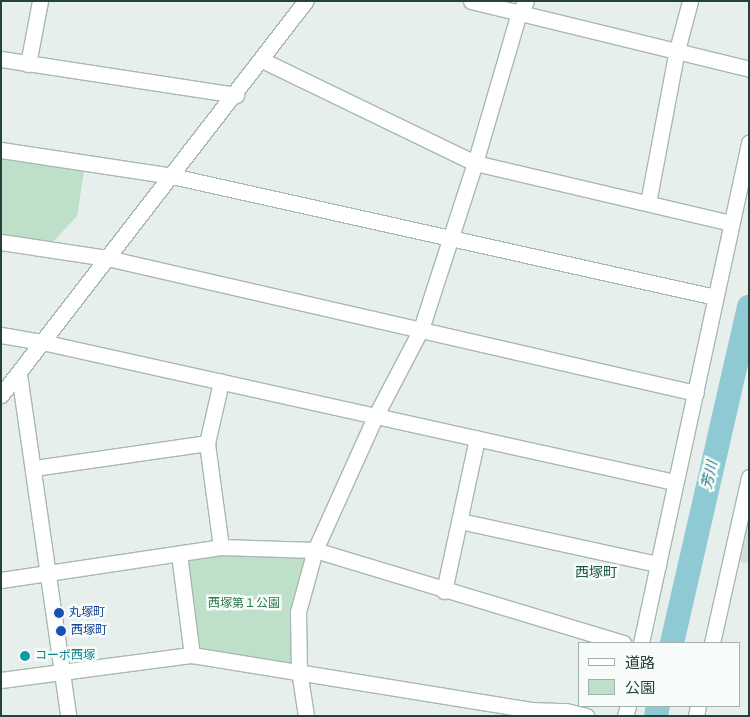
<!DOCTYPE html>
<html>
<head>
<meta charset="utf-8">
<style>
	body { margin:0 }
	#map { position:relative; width:750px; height:717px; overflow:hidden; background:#e6efeb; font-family:Rubik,"Noto Sans JP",sans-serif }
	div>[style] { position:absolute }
	.built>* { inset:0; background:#d4dfda }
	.green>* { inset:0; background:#bfe0c8 }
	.river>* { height:24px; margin:-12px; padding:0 12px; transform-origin:12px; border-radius:12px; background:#8ec9d4 }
	.roads { filter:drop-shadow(1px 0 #a8b8b2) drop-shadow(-1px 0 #a8b8b2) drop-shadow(0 1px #a8b8b2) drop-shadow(0 -1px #a8b8b2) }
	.minor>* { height:15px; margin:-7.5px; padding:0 7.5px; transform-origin:7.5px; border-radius:7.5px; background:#fff }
	.dots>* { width:14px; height:14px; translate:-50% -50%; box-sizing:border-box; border:2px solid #f7fbf9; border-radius:50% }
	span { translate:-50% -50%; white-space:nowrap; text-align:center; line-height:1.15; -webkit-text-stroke:5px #f7fbf9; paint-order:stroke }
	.park-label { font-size:12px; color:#2d7a4b }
	.transit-label { font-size:12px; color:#164399 }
	.left { translate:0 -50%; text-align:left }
	.culture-label { font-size:12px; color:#0d838f }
	.water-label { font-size:14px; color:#1c6f80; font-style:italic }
	.neighbourhood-label { font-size:14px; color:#1f5548 }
	.frame { position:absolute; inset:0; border:2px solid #24423a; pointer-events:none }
	.legend { position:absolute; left:578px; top:642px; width:162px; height:65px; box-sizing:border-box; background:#f7fbf9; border:1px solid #a3b1ad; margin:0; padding:6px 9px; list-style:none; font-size:15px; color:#24423a }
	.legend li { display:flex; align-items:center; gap:10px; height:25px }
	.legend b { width:25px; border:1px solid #a3b1ad }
</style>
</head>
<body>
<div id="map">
	<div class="built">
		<i style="clip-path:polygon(749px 494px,749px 563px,734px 561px)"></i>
	</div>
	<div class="green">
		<i style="clip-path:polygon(1px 159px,84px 171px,77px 216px,51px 244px,1px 238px)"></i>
		<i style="clip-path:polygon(223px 552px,305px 555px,308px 561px,294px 658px,290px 663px,205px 652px,200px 647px,186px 562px,188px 558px)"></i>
	</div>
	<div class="river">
		<i style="left:672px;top:643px;width:345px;rotate:-77.1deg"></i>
		<i style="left:656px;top:716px;width:10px;rotate:-79deg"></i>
	</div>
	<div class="roads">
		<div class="minor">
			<i style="left:471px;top:1px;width:286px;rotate:13.7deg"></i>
			<i style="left:1px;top:59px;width:238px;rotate:8.7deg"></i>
			<i style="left:262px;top:60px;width:237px;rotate:25.8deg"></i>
			<i style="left:475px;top:163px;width:262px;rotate:13.2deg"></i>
			<i style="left:28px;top:64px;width:64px;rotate:-79.2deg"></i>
			<i style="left:1px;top:150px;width:173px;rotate:8.6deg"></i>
			<i style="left:172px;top:176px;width:556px;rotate:12.56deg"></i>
			<i style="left:648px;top:203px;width:156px;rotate:-79.3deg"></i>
			<i style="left:677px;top:50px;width:51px;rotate:-75.1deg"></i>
			<i style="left:1px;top:242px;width:107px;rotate:8.6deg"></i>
			<i style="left:107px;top:258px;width:604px;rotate:12.91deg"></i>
			<i style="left:1px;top:335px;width:42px;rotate:9.7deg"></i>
			<i style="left:42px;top:342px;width:647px;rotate:12.49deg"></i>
			<i style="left:19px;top:374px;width:345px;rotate:81.8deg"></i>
			<i style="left:1px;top:395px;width:498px;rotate:-52.3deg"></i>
			<i style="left:34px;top:468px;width:175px;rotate:-8.2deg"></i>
			<i style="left:460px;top:521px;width:203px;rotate:12.3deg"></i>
			<i style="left:221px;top:547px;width:105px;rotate:-97.7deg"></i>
			<i style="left:207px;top:443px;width:63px;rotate:-77.1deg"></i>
			<i style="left:179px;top:554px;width:102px;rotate:82.7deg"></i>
			<i style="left:1px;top:580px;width:222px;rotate:-8.5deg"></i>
			<i style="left:221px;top:547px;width:94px;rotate:1.8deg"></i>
			<i style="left:315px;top:550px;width:322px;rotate:16.8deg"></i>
			<i style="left:444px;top:591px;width:156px;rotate:-77.8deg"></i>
			<i style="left:641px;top:643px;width:512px;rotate:-77.81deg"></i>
			<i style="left:712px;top:643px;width:170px;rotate:-77.4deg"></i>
			<i style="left:1px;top:680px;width:193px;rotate:-7.5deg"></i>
			<i style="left:192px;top:655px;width:342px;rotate:9.2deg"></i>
			<i style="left:530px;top:710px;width:36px;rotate:2deg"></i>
			<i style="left:566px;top:711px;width:21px;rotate:14deg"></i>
			<i style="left:306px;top:716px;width:47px;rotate:-98.7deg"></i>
			<i style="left:299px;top:670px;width:58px;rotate:-91deg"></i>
			<i style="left:298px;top:612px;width:64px;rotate:-74.7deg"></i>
			<i style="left:315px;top:550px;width:146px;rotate:-65.7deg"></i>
			<i style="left:375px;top:417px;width:99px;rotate:-62.4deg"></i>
			<i style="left:421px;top:329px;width:175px;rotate:-72deg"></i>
			<i style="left:475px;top:163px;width:156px;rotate:-73.7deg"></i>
			<i style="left:519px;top:13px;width:14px;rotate:-60deg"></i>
			<i style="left:625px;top:716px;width:10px;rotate:-73deg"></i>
			<i style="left:696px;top:716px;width:10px;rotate:-79deg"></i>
		</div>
	</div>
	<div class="dots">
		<i style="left:59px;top:613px;background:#1a4fb4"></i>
		<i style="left:61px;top:631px;background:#1a4fb4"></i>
		<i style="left:25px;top:656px;background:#0f9aa8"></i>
	</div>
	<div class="park-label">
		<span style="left:244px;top:604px">西塚第１公園</span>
	</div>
	<div class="transit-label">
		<span class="left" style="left:69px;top:613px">丸塚町</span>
		<span class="left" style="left:71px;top:631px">西塚町</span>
	</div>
	<div class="culture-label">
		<span class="left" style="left:35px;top:656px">コーポ西塚</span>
	</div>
	<div class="water-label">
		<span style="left:710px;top:475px;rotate:-77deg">芳川</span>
	</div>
	<div class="neighbourhood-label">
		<span style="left:596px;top:573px">西塚町</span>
	</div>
	<div class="frame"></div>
	<ul class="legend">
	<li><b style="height:6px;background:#fff"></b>道路</li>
	<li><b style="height:14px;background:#bfe0c8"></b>公園</li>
	</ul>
</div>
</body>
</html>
